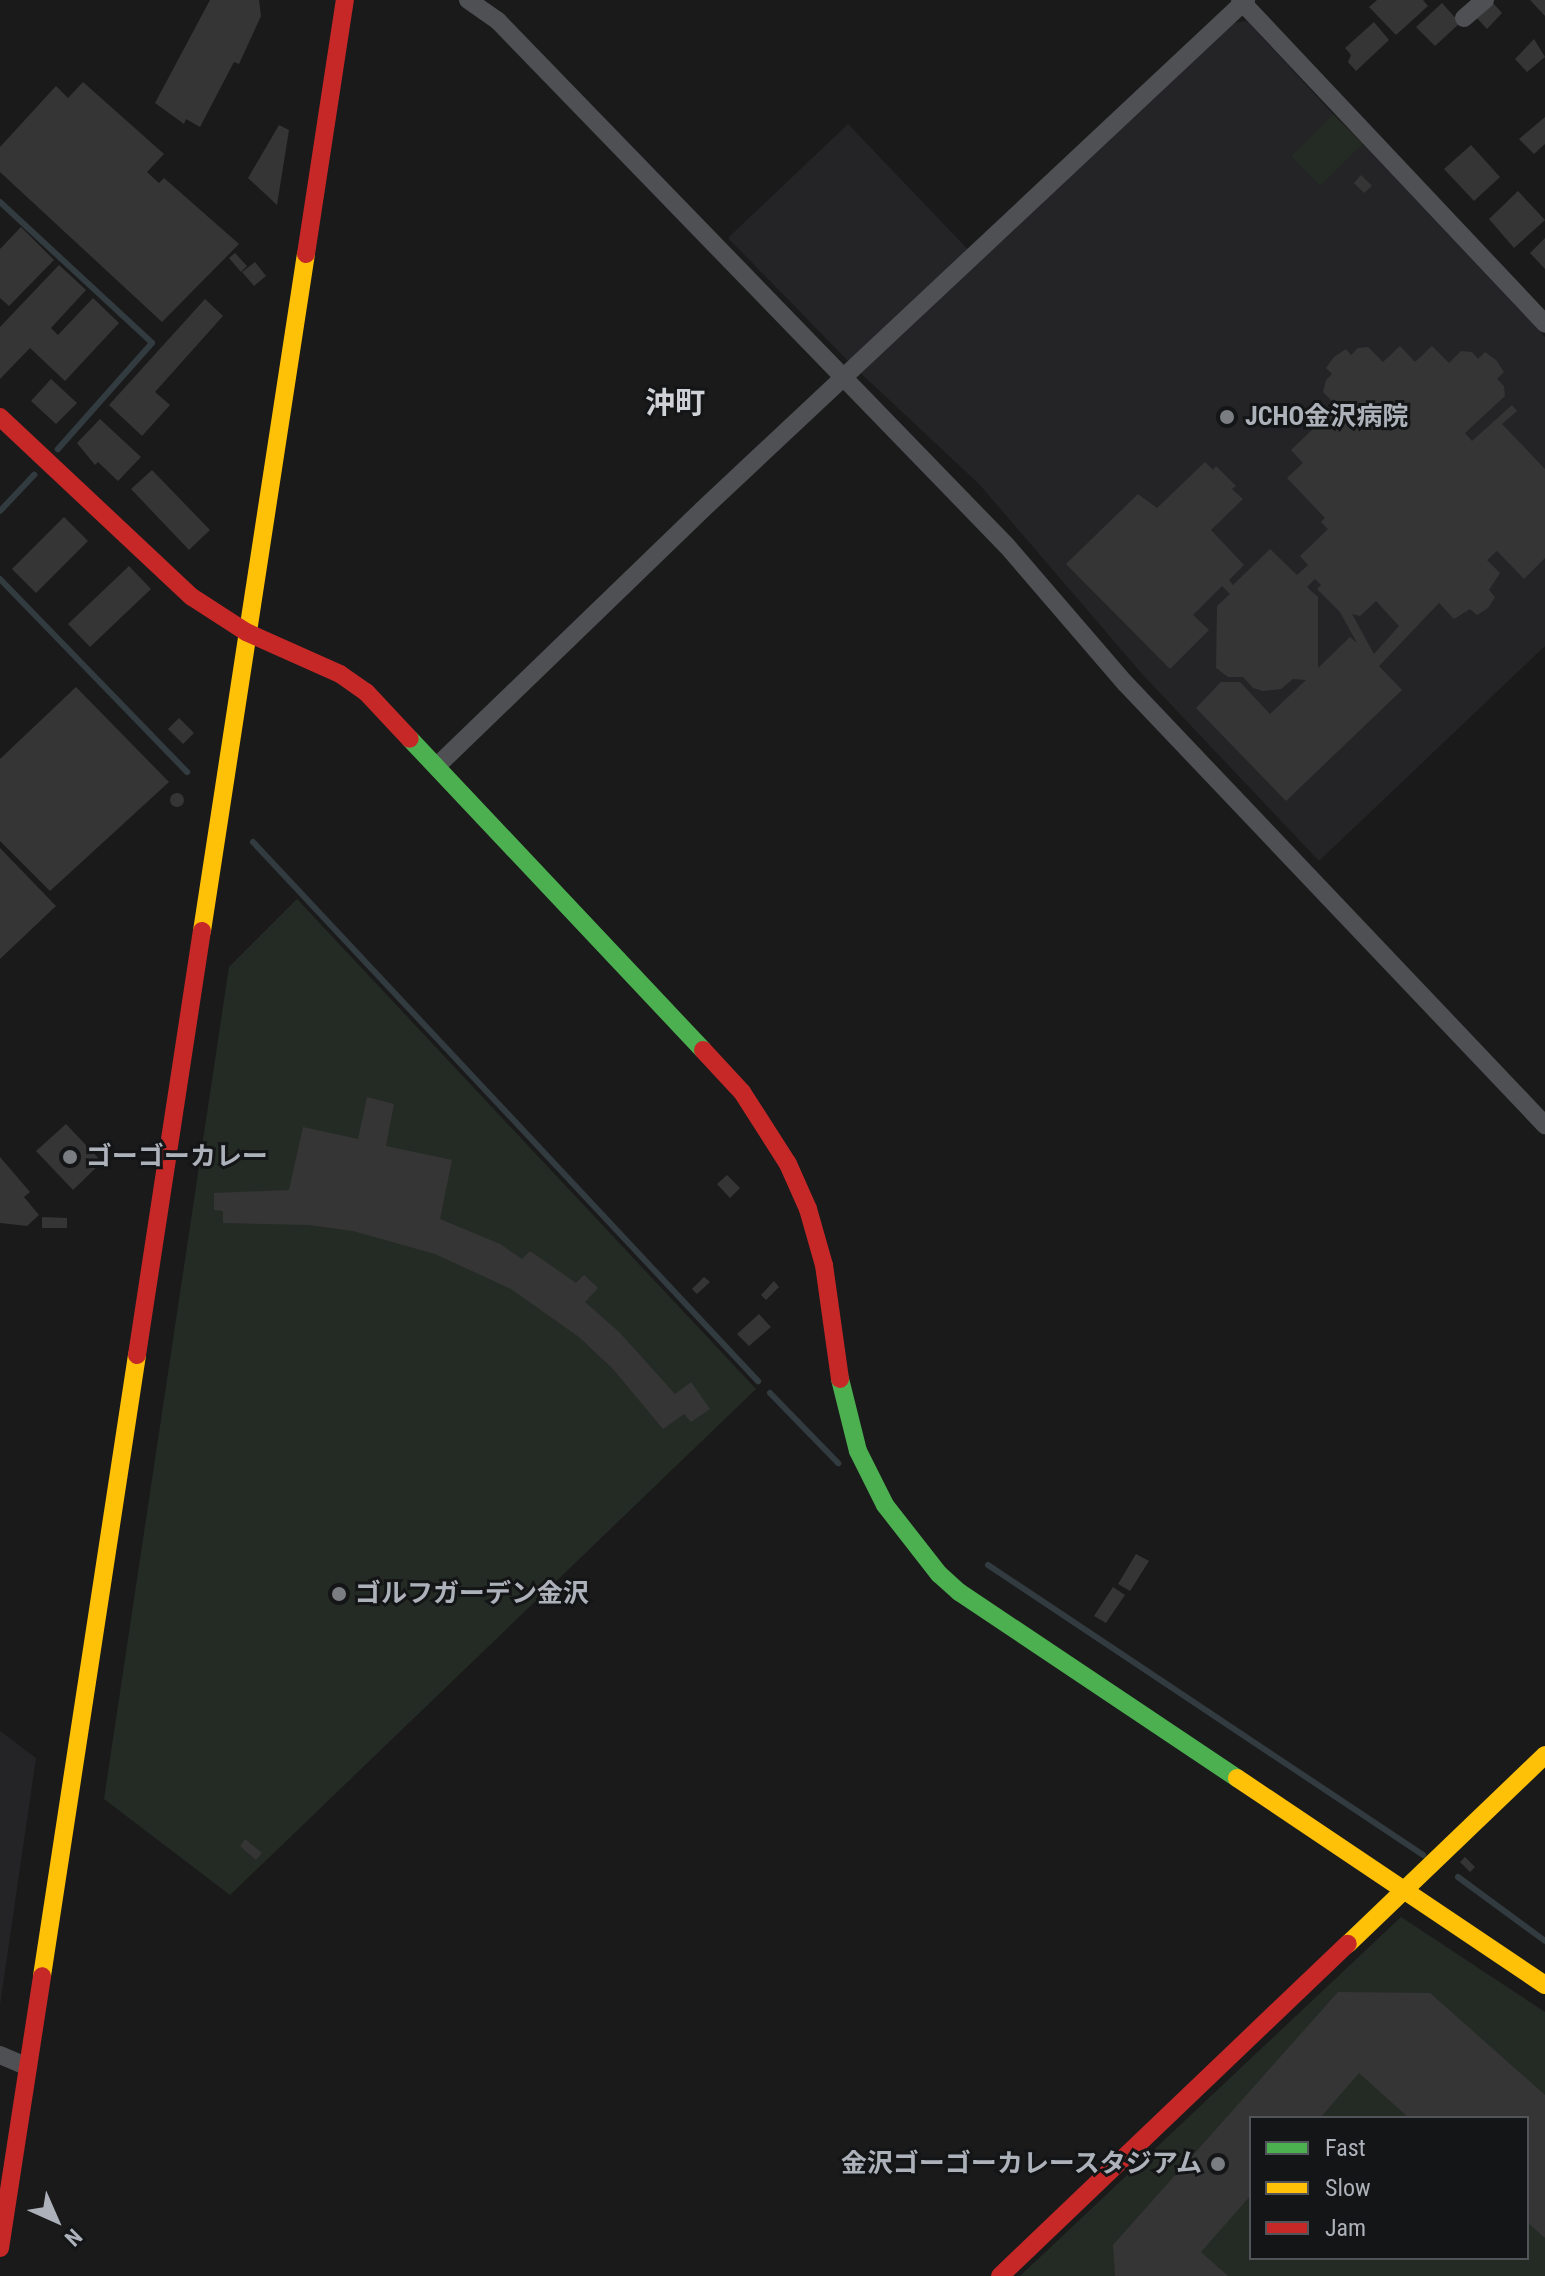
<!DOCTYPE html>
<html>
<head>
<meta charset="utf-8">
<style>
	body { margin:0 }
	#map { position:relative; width:1545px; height:2276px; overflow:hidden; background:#1a1a1b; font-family:"Roboto Condensed","Noto Sans JP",sans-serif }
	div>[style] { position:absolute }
	.built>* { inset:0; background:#242426 }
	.green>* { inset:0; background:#242b25 }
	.stream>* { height:6px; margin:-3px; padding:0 3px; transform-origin:3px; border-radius:3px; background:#323b3f }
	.building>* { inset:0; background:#353536 }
	.round { border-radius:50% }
	.street>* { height:18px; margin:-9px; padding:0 9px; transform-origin:9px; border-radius:9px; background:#4f5053 }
	.fast>* { height:18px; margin:-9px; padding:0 9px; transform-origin:9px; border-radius:9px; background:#4caf50 }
	.slow>* { height:18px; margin:-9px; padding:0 9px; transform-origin:9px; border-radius:9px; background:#ffc107 }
	.jam>* { height:18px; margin:-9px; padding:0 9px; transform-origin:9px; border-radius:9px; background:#c62828 }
	.dots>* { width:22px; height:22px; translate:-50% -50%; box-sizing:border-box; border:4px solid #141516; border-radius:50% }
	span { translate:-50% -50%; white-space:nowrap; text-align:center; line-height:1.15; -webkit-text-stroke:6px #141516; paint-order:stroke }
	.poi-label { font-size:26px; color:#adb2ba; font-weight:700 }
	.left { translate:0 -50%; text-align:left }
	.right { translate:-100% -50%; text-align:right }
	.quarter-label { font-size:30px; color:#ced1d6; font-weight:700 }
	.legend { position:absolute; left:1249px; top:2116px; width:280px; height:144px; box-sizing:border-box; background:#141516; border:2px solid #515458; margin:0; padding:10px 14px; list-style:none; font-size:24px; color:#adb2ba }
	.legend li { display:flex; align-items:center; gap:16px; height:40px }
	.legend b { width:40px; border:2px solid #515458 }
	.north { position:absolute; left:16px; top:2180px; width:80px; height:80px; -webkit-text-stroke:6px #141516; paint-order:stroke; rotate:135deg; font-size:22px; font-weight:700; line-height:32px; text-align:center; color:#adb2ba }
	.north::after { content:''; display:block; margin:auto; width:28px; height:36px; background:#adb2ba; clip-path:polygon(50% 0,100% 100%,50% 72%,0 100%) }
</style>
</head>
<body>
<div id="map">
	<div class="built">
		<i style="clip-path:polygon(1247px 21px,1333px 114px,1291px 156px,1320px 185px,1363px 144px,1545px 337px,1545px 646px,1319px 861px,1143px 675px,979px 484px,851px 364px,728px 238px,848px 124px,979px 261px,1232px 23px)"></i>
		<i style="clip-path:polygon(0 1731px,36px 1758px,0 2005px)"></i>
	</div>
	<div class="green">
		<i style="clip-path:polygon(1333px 114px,1363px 144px,1320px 186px,1291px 156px)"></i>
		<i style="clip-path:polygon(297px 899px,756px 1389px,230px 1895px,104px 1799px,229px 967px)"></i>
		<i style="clip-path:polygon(evenodd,1401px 1917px,1545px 2012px,1545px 2276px,1020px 2276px,1401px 1917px,1251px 2118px,1527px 2118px,1527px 2258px,1251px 2258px,1251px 2118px)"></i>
	</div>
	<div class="stream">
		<i style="left:0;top:202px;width:207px;rotate:42.8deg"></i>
		<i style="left:152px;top:343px;width:142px;rotate:131.6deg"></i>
		<i style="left:0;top:511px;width:50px;rotate:-46.6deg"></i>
		<i style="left:0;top:579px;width:269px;rotate:45.9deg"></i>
		<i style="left:253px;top:842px;width:739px;rotate:46.87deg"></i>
		<i style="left:770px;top:1393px;width:98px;rotate:45.8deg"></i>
		<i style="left:988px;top:1565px;width:523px;rotate:33.69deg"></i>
		<i style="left:1458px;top:1877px;width:108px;rotate:36.3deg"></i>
	</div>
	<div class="building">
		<i style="clip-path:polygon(210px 0,259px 0,261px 16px,239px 64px,234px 62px,200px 127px,186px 119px,184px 124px,155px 103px)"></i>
		<i style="clip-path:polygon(1377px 0,1423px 0,1428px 6px,1396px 35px,1369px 7px)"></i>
		<i style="clip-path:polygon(1530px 0,1545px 0,1545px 16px)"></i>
		<i style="clip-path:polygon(1442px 3px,1460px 23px,1435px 46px,1416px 27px)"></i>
		<i style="clip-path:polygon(1493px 3px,1502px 13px,1487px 29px,1476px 17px)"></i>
		<i style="clip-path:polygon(1374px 22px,1389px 40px,1356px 71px,1348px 62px,1351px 55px,1345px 48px)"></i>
		<i style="clip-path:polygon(1534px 39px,1545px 57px,1527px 72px,1515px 59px)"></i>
		<i style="clip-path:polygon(83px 82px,164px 154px,147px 172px,159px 183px,164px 178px,239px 244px,162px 322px,0 172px,0 147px,56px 86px,68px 98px)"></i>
		<i style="clip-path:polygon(1545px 117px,1545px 144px,1534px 154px,1519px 139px)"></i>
		<i style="clip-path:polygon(279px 125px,289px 130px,277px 205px,248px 178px)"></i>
		<i style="clip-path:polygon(1471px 145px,1500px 177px,1474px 201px,1444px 169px)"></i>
		<i style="clip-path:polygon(1361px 175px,1372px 186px,1364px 193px,1354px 183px)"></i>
		<i style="clip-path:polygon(1518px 191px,1545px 220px,1514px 248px,1489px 219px)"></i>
		<i style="clip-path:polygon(21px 227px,54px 260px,9px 306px,0 298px,0 249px)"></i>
		<i style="clip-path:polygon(1545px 238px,1545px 269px,1530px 253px)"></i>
		<i style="clip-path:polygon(235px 253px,247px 266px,241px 272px,229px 258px)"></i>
		<i style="clip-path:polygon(255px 262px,266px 276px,254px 286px,242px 272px)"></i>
		<i style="clip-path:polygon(59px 265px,86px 290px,51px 328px,58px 335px,93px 298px,119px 323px,65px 381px,30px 348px,0 379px,0 327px)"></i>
		<i style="clip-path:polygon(205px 299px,223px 316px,155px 392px,170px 405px,142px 436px,109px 405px)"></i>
		<i style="clip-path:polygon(evenodd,1400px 346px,1415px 362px,1432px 346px,1449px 363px,1461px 351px,1472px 352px,1478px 359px,1485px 352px,1496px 360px,1504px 372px,1497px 379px,1504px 386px,1505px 396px,1465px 433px,1472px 441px,1512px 405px,1517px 411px,1502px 424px,1545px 469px,1545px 558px,1524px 579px,1497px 551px,1487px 560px,1500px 573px,1489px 590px,1495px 597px,1488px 608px,1477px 615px,1470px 609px,1454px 619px,1439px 603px,1379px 666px,1402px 690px,1286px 801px,1196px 708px,1221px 682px,1240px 682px,1270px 714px,1306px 680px,1293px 679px,1281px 689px,1263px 691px,1253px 688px,1243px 677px,1228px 677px,1216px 668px,1217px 606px,1230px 594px,1222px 586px,1193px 615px,1209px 630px,1170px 669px,1066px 564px,1138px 494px,1157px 508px,1205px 462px,1213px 470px,1216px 466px,1236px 486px,1232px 489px,1243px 499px,1211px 530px,1244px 565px,1229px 580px,1233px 585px,1270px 549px,1297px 575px,1308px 565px,1300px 556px,1328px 529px,1321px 522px,1325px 518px,1287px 478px,1303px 463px,1291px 450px,1337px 406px,1323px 392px,1326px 380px,1332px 374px,1326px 368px,1334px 357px,1346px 349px,1351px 355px,1358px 348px,1368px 347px,1383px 362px,1400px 346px,1315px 579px,1321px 585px,1317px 589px,1340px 612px,1357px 643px,1350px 637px,1318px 668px,1318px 597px,1307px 587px,1315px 579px,1400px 346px,1376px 601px,1399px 626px,1374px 654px,1352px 614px,1360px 616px,1376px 601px)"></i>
		<i style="clip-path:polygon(51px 379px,77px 403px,56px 424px,31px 401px)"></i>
		<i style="clip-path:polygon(100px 419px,141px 457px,118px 481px,98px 462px,95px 465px,77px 443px)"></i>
		<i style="clip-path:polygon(152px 470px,210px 530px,189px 550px,131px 489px)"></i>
		<i style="clip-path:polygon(64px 517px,88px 541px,36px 593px,12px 569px)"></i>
		<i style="clip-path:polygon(129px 566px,151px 589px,90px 647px,68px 624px)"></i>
		<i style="clip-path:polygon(76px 687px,169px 782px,50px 891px,0 841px,0 759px)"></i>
		<i style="clip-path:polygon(179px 718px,194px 733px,183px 744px,168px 729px)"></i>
		<i class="round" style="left:170px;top:793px;width:14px;height:14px"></i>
		<i style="clip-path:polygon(0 848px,56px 906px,0 959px)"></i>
		<i style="clip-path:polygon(367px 1097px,394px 1104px,386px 1146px,452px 1160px,440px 1219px,500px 1244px,522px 1259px,530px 1251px,576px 1283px,584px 1275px,598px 1288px,585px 1302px,620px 1333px,675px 1394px,691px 1382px,710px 1409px,691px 1422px,684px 1414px,663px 1429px,613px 1369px,579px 1337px,511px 1289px,435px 1254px,353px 1231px,309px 1225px,223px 1223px,223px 1211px,214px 1210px,214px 1193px,289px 1190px,303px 1127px,358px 1139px)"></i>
		<i style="clip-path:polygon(66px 1124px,102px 1162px,73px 1190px,36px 1151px)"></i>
		<i style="clip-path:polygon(0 1157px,30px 1192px,24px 1197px,39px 1215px,27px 1226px,0 1223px)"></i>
		<i style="clip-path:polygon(727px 1175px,740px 1188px,730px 1198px,717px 1184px)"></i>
		<i style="clip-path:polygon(42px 1217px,67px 1218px,67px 1228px,42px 1228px)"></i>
		<i style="clip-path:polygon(704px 1277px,710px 1282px,697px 1294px,692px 1289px)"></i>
		<i style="clip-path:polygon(774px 1281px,779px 1287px,766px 1300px,761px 1295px)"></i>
		<i style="clip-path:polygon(759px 1314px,771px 1327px,749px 1346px,737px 1334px)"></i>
		<i style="clip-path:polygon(1136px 1554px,1149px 1561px,1130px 1591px,1118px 1584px)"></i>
		<i style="clip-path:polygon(1113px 1587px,1125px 1595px,1106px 1623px,1094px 1616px)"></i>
		<i style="clip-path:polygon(245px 1839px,262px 1853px,256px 1860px,240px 1846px)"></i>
		<i style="clip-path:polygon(1465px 1857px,1475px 1867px,1470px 1872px,1460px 1862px)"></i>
		<i style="clip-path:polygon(1338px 1992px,1430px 1993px,1545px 2095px,1545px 2238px,1527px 2222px,1527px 2118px,1409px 2118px,1359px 2073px,1320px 2118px,1251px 2118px,1251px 2195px,1201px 2252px,1228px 2276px,1115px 2276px,1113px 2245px)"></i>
	</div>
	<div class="street">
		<i style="left:468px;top:0;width:37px;rotate:35deg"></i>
		<i style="left:498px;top:21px;width:731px;rotate:45.89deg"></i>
		<i style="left:1007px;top:546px;width:181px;rotate:49.3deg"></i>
		<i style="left:1125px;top:683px;width:610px;rotate:46.46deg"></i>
		<i style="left:1240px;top:0;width:445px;rotate:46.7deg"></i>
		<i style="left:1464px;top:18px;width:28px;rotate:-41deg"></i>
		<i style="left:437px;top:766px;width:368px;rotate:-44deg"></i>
		<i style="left:702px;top:510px;width:746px;rotate:-43.15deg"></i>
		<i style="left:0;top:2055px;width:30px;rotate:23deg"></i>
	</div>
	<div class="fast">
		<i style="left:410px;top:739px;width:427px;rotate:46.7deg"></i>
		<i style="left:840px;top:1379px;width:74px;rotate:76deg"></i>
		<i style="left:858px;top:1451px;width:60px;rotate:63.4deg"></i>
		<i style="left:885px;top:1505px;width:88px;rotate:52deg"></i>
		<i style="left:939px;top:1574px;width:27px;rotate:42deg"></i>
		<i style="left:959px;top:1592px;width:334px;rotate:33.8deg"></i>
	</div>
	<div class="slow">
		<i style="left:202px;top:931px;width:685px;rotate:-81.27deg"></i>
		<i style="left:1237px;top:1778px;width:371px;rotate:33.9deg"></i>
		<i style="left:1348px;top:1944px;width:273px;rotate:-43.8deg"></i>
		<i style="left:42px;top:1976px;width:628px;rotate:-81.3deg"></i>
	</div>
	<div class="jam">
		<i style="left:306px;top:254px;width:257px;rotate:-81.3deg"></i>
		<i style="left:0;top:417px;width:263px;rotate:43.2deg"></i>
		<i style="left:192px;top:597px;width:64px;rotate:32.9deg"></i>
		<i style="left:246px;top:632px;width:103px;rotate:24.1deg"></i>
		<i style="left:340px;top:674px;width:32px;rotate:35deg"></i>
		<i style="left:366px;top:692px;width:64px;rotate:46.9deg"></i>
		<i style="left:703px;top:1050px;width:57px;rotate:47.1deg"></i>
		<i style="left:742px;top:1092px;width:85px;rotate:57.4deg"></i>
		<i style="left:788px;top:1164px;width:49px;rotate:66deg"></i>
		<i style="left:808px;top:1209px;width:58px;rotate:74.1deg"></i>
		<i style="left:824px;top:1265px;width:115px;rotate:82deg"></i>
		<i style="left:137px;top:1355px;width:429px;rotate:-81.3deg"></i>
		<i style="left:0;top:2248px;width:275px;rotate:-81.2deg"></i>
		<i style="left:1000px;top:2276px;width:481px;rotate:-43.7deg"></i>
	</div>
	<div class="dots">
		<i style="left:1227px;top:417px;background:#7a7d82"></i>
		<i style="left:70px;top:1157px;background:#7a7d82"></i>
		<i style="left:339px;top:1594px;background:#7a7d82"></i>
		<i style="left:1218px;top:2164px;background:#7a7d82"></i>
	</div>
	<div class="poi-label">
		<span class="left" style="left:1245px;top:417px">JCHO金沢病院</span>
		<span class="left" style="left:86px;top:1157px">ゴーゴーカレー</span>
		<span class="left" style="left:355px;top:1594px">ゴルフガーデン金沢</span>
		<span class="right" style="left:1202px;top:2164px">金沢ゴーゴーカレースタジアム</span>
	</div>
	<div class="quarter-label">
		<span style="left:675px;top:403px">沖町</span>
	</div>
	<ul class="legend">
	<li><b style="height:10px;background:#4caf50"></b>Fast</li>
	<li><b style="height:10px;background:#ffc107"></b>Slow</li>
	<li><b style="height:10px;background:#c62828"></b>Jam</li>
	</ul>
	<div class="north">N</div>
</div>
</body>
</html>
